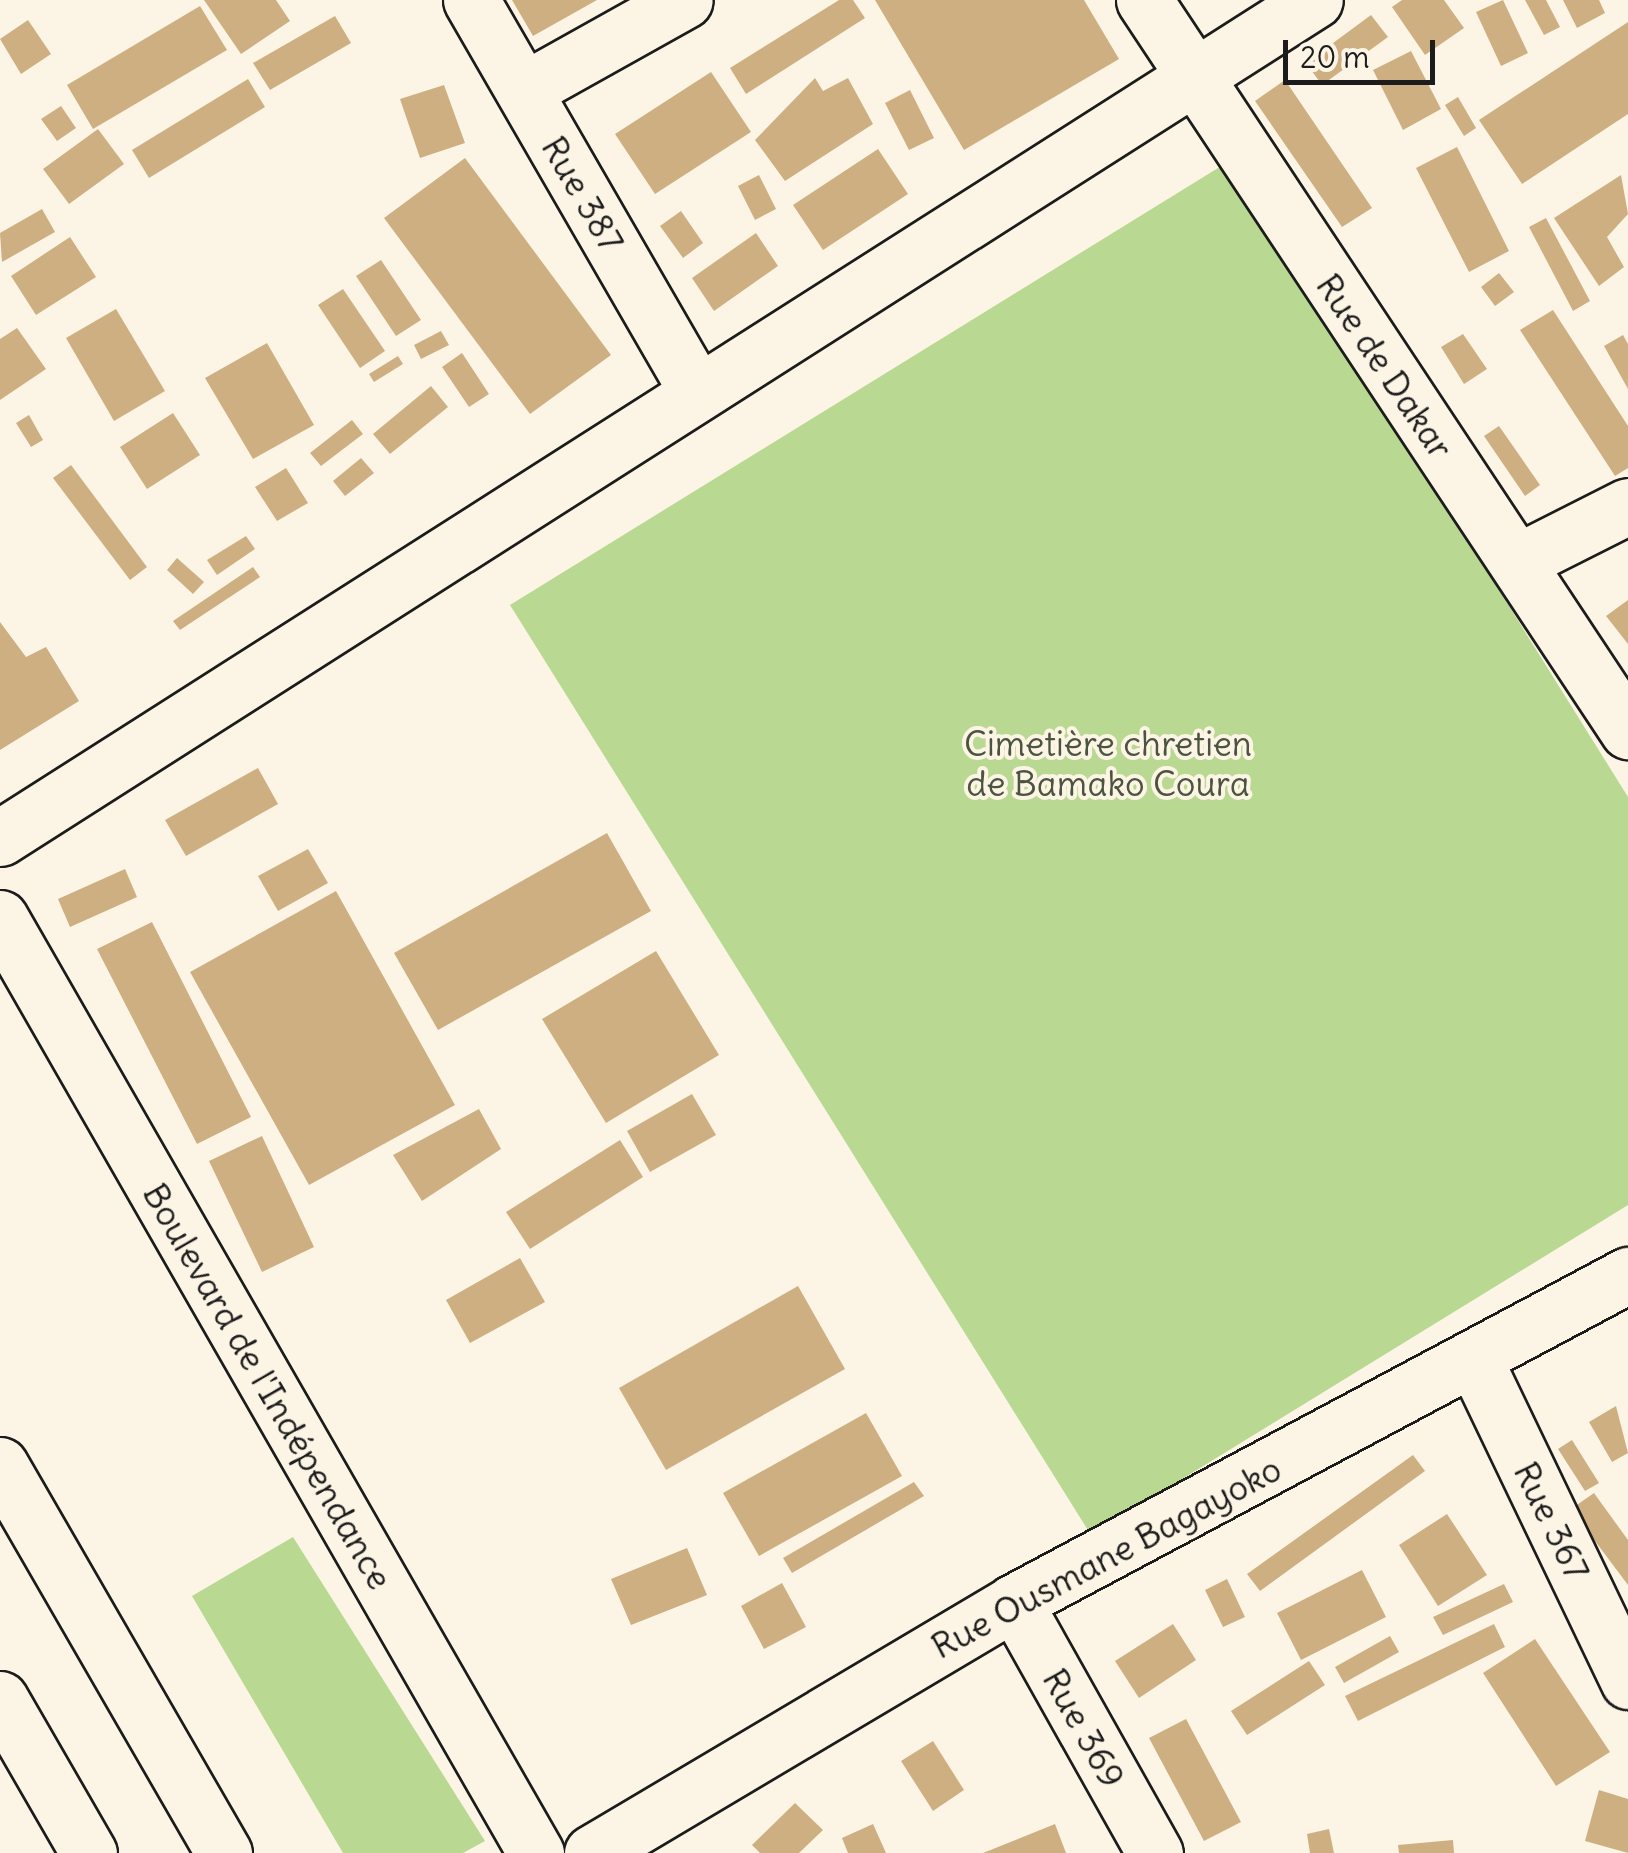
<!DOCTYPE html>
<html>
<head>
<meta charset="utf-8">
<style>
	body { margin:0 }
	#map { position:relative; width:1628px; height:1853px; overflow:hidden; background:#fcf5e5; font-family:Delius,sans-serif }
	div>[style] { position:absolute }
	.green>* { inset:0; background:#b9d891 }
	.building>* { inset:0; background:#ceaf82 }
	.roads { filter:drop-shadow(2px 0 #1c1c1c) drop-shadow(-2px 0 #1c1c1c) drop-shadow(0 2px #1c1c1c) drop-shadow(0 -2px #1c1c1c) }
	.street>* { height:55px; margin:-27.5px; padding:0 27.5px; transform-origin:27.5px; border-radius:27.5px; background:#fcf5e5 }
	.secondary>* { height:55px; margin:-27.5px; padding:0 27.5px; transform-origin:27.5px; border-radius:27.5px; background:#fcf5e5 }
	.highway>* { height:55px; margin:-27.5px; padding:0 27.5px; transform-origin:27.5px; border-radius:27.5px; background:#fcf5e5 }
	span { translate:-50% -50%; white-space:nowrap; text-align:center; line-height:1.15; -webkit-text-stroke:8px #fcf5e5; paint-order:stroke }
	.street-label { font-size:35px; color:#1c1c1c }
	.park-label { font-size:35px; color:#4b543f }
	.scale { position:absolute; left:1283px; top:40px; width:152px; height:45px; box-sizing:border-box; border:5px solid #1c1c1c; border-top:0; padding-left:12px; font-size:30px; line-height:35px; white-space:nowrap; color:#1c1c1c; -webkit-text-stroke:8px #fcf5e5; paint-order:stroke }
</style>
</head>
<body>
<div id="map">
	<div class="green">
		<i style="clip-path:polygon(1231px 160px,1628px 797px,1628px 1205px,1091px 1535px,510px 605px)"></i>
		<i style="clip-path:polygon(293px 1537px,485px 1841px,463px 1853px,343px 1853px,192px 1596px)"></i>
	</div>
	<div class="building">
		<i style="clip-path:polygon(204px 0,276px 0,290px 21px,241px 54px)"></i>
		<i style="clip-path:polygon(512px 0,597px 0,533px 36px)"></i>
		<i style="clip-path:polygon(839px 0,853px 0,865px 18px,746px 94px,730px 68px)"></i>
		<i style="clip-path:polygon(875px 0,1084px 0,1119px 59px,964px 150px)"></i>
		<i style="clip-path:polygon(1402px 0,1444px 0,1464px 28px,1425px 55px,1392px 7px)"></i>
		<i style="clip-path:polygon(1503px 0,1528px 53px,1501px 66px,1476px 12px)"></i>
		<i style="clip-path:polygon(1525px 0,1546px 0,1560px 27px,1544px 35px)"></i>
		<i style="clip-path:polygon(1563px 0,1599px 0,1605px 13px,1577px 28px)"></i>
		<i style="clip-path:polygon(200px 6px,227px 50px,93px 129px,67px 85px)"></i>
		<i style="clip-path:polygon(1371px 15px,1388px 37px,1322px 85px,1306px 63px)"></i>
		<i style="clip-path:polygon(335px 16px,351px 43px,270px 90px,253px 63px)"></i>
		<i style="clip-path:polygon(28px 20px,51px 54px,21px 74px,0 39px)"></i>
		<i style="clip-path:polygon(1628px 22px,1628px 114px,1522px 184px,1479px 120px)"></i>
		<i style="clip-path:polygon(1411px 51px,1441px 109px,1403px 130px,1373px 70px)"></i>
		<i style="clip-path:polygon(711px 72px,751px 132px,655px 194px,615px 134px)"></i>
		<i style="clip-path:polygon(815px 78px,823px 91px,848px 78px,873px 124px,785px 181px,755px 140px)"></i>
		<i style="clip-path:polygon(248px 79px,265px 107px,149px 178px,132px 150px)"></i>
		<i style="clip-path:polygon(1285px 80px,1372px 208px,1342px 227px,1255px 101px)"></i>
		<i style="clip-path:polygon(444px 85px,465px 143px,420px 158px,400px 99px)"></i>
		<i style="clip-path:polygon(910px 90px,934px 138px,909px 150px,885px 103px)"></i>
		<i style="clip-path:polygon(1458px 97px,1476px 128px,1464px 136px,1445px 105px)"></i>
		<i style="clip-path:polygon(61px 106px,76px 128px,57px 141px,41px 119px)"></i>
		<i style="clip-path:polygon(98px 129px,124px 164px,69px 204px,43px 169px)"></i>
		<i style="clip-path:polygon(1457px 147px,1509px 251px,1469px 272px,1416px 168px)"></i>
		<i style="clip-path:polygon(878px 149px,908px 194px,823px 250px,793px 205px)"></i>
		<i style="clip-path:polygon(465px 158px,611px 355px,530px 414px,384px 218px)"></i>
		<i style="clip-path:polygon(759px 175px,776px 209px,755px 220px,738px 186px)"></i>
		<i style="clip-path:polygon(1621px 175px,1628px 214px,1607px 237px,1624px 267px,1599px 286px,1554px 218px)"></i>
		<i style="clip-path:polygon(42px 209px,55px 232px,2px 262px,0 233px)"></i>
		<i style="clip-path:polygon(681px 211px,703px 243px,683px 258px,660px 226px)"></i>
		<i style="clip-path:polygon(1546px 218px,1590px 301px,1573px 311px,1529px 227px)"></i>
		<i style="clip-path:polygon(756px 233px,778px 266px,714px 311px,692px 278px)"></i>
		<i style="clip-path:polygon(70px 237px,96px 277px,36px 315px,11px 276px)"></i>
		<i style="clip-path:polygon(381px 260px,421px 320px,396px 336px,356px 276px)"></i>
		<i style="clip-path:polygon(1499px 273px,1514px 292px,1495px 306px,1481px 287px)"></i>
		<i style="clip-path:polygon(343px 289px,385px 351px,360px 368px,318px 305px)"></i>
		<i style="clip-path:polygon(116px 309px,165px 391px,114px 421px,66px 338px)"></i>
		<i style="clip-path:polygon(1553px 310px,1628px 426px,1628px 468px,1615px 476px,1520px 330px)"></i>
		<i style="clip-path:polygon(17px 328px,46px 369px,0 400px,0 339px)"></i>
		<i style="clip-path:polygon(441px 331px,449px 345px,421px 359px,414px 345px)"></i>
		<i style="clip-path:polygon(1463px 334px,1487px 369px,1464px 384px,1441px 347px)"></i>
		<i style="clip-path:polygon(1623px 335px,1628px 344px,1628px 389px,1604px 346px)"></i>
		<i style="clip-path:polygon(267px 343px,314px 425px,253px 459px,205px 378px)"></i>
		<i style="clip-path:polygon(462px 353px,489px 394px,469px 407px,442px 367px)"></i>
		<i style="clip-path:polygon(398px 356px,403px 364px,374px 382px,369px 374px)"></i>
		<i style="clip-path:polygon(431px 386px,448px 407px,390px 454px,373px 434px)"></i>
		<i style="clip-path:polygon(173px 413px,200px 455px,147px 489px,120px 447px)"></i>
		<i style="clip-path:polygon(29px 415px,43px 440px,31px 447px,16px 423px)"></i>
		<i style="clip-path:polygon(352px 420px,363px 434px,321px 466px,310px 453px)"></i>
		<i style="clip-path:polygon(1499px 426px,1540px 485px,1525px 496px,1484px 436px)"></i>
		<i style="clip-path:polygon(361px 458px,374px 473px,345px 496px,333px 481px)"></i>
		<i style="clip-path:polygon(71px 465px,147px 567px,130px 580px,53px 478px)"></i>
		<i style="clip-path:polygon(286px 468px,308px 503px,277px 521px,255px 487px)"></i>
		<i style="clip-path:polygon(246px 536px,255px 549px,217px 575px,207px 560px)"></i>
		<i style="clip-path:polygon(177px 558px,204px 582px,193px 594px,167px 570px)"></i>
		<i style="clip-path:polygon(253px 567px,260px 577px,180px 630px,173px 621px)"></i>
		<i style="clip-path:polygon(1628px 600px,1628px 644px,1606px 616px)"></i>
		<i style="clip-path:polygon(0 622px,26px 657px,46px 647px,79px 701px,0 750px)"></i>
		<i style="clip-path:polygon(258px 768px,278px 804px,186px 856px,165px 820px)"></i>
		<i style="clip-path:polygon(607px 833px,651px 911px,438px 1030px,394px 953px)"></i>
		<i style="clip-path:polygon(308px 849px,328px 883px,278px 911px,258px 876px)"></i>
		<i style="clip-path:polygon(125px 869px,137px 897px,70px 927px,58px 899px)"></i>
		<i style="clip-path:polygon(336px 891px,455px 1105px,309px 1185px,190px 972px)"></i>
		<i style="clip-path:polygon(152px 922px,251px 1117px,197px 1144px,97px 949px)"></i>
		<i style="clip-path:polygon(656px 951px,719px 1055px,606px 1123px,542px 1019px)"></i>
		<i style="clip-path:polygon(692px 1094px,716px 1135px,650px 1172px,627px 1131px)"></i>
		<i style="clip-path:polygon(479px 1109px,501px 1149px,422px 1201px,393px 1155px)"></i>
		<i style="clip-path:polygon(262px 1136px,314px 1247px,262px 1272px,209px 1161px)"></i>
		<i style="clip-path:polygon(620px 1140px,643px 1177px,530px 1249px,506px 1212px)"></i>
		<i style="clip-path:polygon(520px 1258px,545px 1302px,470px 1343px,446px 1300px)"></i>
		<i style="clip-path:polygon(798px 1286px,845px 1369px,666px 1470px,619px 1388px)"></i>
		<i style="clip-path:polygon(1616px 1406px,1628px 1453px,1612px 1462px,1589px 1422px)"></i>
		<i style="clip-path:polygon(866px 1413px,902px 1476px,759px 1556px,723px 1493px)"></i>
		<i style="clip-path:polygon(1572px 1440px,1599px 1483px,1585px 1491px,1558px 1449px)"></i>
		<i style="clip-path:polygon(1413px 1455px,1425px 1471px,1260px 1591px,1247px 1574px)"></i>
		<i style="clip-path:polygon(914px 1482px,924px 1496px,792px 1573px,783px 1558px)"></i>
		<i style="clip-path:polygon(1594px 1493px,1628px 1540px,1628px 1585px,1571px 1509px)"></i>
		<i style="clip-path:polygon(1447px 1514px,1487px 1575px,1438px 1606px,1399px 1545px)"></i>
		<i style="clip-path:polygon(687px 1548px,707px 1595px,631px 1625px,611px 1579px)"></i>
		<i style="clip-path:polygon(1362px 1570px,1386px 1617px,1301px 1660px,1277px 1613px)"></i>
		<i style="clip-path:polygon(1227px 1579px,1245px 1617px,1223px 1627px,1205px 1590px)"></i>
		<i style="clip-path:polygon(782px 1583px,806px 1627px,764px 1649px,741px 1606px)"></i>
		<i style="clip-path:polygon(1504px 1584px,1513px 1602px,1443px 1635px,1433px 1617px)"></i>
		<i style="clip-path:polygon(1173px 1624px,1196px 1660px,1139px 1698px,1115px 1661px)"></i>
		<i style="clip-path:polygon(1494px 1624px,1505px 1647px,1358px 1721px,1345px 1696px)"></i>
		<i style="clip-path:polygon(1390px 1636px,1399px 1652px,1344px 1683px,1335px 1667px)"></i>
		<i style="clip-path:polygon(1535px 1639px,1610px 1752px,1556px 1786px,1483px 1673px)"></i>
		<i style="clip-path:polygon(1309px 1661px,1325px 1685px,1247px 1735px,1231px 1711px)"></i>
		<i style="clip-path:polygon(1186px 1719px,1241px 1822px,1204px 1841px,1149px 1738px)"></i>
		<i style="clip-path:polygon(933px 1741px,964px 1790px,933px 1811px,901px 1761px)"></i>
		<i style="clip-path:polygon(1599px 1790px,1628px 1799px,1628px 1853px,1585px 1841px)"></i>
		<i style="clip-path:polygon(795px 1803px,823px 1830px,799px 1853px,760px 1853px,752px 1845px)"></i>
		<i style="clip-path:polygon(873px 1824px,886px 1853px,848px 1853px,842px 1838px)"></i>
		<i style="clip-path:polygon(1055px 1824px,1066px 1853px,983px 1853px)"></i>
		<i style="clip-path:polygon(1329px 1829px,1334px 1853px,1310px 1853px,1307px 1834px)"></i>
		<i style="clip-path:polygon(1453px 1840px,1454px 1853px,1399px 1853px,1398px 1845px)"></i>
	</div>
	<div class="roads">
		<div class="street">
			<i style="left:471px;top:0;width:448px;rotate:60deg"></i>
			<i style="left:1144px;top:0;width:877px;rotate:56.49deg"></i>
			<i style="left:524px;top:90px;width:184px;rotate:-29.2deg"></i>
			<i style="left:1517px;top:562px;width:124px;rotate:-26.8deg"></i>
			<i style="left:0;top:838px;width:1559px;rotate:-32.51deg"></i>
			<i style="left:0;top:918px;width:1078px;rotate:60.18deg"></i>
			<i style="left:1475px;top:1361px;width:355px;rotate:64.4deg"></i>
			<i style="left:1014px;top:1602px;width:288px;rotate:60.7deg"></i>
		</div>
		<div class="secondary">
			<i style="left:592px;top:1853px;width:491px;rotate:-30.7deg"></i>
			<i style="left:1014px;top:1602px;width:696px;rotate:-28.04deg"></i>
		</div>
		<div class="highway">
			<i style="left:0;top:1465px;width:448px;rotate:60deg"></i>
			<i style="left:0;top:1699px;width:178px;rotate:60deg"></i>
		</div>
	</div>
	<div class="street-label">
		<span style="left:583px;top:194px;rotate:60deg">Rue 387</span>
		<span style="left:1385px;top:366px;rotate:56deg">Rue de Dakar</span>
		<span style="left:268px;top:1386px;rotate:60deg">Boulevard de l'Indépendance</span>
		<span style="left:1552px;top:1521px;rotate:64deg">Rue 367</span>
		<span style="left:1106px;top:1557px;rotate:-28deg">Rue Ousmane Bagayoko</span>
		<span style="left:1084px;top:1728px;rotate:61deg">Rue 369</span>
	</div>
	<div class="park-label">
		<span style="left:1108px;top:763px">Cimetière chretien<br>de Bamako Coura</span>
	</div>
	<div class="scale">20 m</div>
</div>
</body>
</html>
